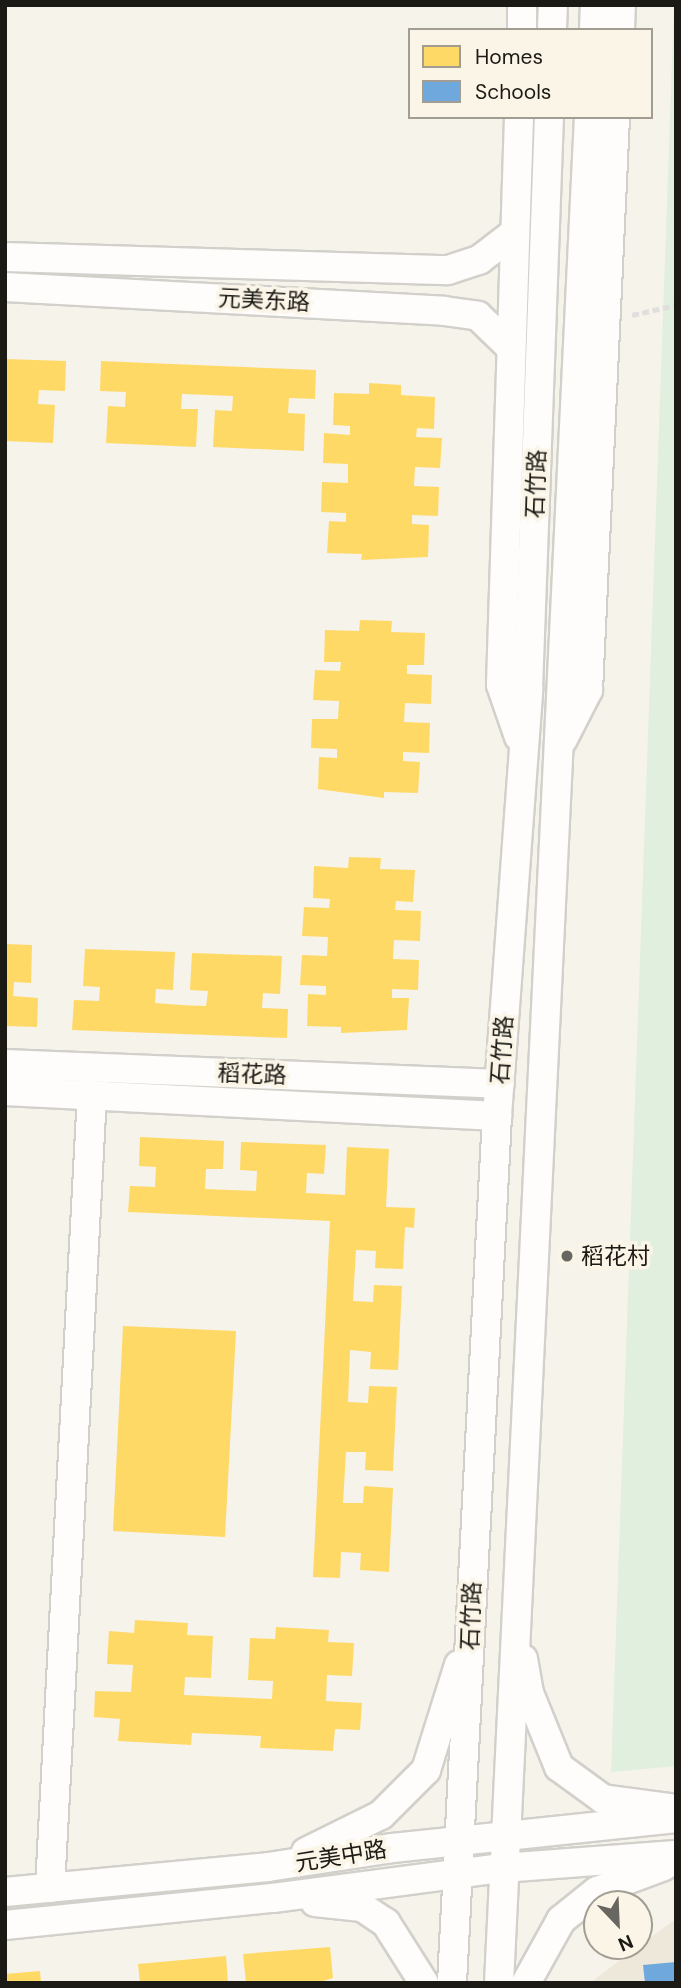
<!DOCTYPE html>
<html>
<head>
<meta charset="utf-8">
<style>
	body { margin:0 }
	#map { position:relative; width:681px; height:1988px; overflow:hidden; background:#f6f3eb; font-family:"DM Sans","Noto Sans SC",sans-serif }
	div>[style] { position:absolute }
	.built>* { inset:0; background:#ede8d9 }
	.green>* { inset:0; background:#e1efdf }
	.homes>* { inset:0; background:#ffd966 }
	.schools>* { inset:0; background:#6fa8dc }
	.path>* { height:4.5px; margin-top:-2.25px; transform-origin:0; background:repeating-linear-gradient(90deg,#e0dfdd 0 7px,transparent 0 10.5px) }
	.roads { filter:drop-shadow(2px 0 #d2d0ca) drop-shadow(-2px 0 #d2d0ca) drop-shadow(0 2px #d2d0ca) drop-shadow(0 -2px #d2d0ca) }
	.minor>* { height:28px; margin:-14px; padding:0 14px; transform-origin:14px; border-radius:14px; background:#fefdfc }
	.dots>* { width:19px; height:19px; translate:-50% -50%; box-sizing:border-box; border:4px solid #faf5e7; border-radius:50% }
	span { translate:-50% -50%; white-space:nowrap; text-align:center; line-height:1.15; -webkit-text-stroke:7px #faf5e7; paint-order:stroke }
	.street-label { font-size:23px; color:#1c1a15 }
	.poi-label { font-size:23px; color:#1c1a15 }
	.left { translate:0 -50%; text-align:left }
	.frame { position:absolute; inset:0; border:7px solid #1c1a15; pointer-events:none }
	.legend { position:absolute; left:408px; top:28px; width:245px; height:91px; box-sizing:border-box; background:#faf5e7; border:2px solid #a19d93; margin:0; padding:9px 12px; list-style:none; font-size:21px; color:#1c1a15 }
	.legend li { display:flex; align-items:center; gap:14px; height:35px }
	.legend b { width:35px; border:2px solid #a19d93 }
	.north { position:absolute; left:583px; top:1890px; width:70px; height:70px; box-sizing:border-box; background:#faf5e7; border:2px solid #a19d93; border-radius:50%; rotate:157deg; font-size:19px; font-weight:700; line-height:28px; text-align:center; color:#1c1a15 }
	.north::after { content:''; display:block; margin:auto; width:24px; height:32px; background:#686660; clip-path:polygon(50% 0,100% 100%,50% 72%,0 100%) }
</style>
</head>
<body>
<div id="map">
	<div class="built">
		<i style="clip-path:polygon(676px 1919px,676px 1983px,590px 1983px,628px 1954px)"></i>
	</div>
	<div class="green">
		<i style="clip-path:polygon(674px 5px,676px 1766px,611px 1772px)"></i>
	</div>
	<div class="homes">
		<i style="clip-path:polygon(5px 359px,66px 361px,65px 391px,39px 390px,38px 404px,55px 405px,53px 443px,5px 441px)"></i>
		<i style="clip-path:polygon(101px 361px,316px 370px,315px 399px,289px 398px,288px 413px,305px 414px,304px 451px,213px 447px,215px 410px,232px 411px,233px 396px,182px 394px,181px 409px,198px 409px,196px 447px,106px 443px,108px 406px,125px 407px,126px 392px,100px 391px)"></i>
		<i style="clip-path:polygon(369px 383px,401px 385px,401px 395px,435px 397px,434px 429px,417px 428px,416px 437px,442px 438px,440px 468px,415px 467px,414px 486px,439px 487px,438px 516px,412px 515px,412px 524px,429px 525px,428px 557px,361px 560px,362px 554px,327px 553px,329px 521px,346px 522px,346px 513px,321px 512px,322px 482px,348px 483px,348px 464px,323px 463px,324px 433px,350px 435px,350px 426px,333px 425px,334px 393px,369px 394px)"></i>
		<i style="clip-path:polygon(360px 620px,392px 621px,391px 632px,425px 633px,424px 665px,407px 665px,407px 674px,432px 675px,431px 704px,405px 703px,404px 722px,430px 723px,429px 753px,403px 752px,403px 761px,420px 762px,418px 793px,384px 792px,384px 798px,318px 789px,319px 757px,337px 758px,337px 749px,311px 748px,312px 719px,338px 719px,339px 701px,313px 700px,315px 670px,340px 671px,341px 662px,324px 662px,325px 630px,359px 631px)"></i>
		<i style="clip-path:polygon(349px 857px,381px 858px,380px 869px,415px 870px,413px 902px,396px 901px,395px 910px,421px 911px,420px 941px,394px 940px,393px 959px,419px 960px,418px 990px,392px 989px,392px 998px,409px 998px,407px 1030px,341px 1033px,341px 1027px,307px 1026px,308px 994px,326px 995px,326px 986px,300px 985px,302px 955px,327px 956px,328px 937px,302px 936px,304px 907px,329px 908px,330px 899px,313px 898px,314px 866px,348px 868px)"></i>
		<i style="clip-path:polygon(5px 944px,32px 945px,31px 983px,14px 982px,13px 996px,38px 998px,37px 1027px,5px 1026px)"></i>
		<i style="clip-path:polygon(85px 949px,175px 952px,173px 990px,156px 989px,155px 1003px,181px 1005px,206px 1006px,208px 991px,190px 990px,192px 953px,282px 956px,280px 994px,263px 993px,262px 1008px,288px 1009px,287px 1038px,72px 1030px,74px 1000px,99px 1001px,100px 987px,83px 986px)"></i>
		<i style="clip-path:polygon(140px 1137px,224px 1141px,223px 1169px,206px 1169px,205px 1189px,256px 1191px,257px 1171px,240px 1170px,241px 1142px,326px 1145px,324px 1174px,307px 1173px,306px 1193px,345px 1195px,347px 1147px,389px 1149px,386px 1207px,415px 1208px,414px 1228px,405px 1227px,403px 1269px,375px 1268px,376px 1251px,356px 1250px,353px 1301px,373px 1302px,374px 1285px,402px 1286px,398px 1370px,370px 1369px,371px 1352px,350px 1350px,348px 1402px,368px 1403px,369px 1386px,397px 1387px,393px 1471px,365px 1470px,366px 1452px,346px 1452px,343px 1503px,363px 1503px,364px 1486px,393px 1488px,389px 1572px,360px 1570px,361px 1553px,341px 1552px,340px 1578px,313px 1577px,330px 1221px,128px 1212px,130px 1186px,155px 1187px,156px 1167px,139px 1166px)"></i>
		<i style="clip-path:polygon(123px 1326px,236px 1331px,225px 1537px,113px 1531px)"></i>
		<i style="clip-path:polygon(135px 1620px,188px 1623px,187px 1635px,213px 1636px,211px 1678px,185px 1677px,184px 1695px,272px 1699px,273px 1681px,248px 1680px,250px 1638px,275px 1639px,276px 1627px,329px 1630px,328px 1642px,354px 1643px,352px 1676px,327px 1675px,326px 1701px,362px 1703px,360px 1730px,335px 1729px,333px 1751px,260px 1748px,261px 1736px,192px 1733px,191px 1745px,118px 1741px,120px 1719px,94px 1717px,95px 1691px,131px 1692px,133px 1665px,107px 1664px,109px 1631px,134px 1633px)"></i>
		<i style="clip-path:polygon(330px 1947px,333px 1978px,317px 1983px,246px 1983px,243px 1954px)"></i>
		<i style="clip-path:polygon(226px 1956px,228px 1983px,140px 1983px,138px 1964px)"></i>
		<i style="clip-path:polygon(40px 1971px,41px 1983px,5px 1983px,5px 1974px)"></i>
	</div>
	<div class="schools">
		<i style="clip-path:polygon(676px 1962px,676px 1983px,645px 1983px,643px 1965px)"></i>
	</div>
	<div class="path">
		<i style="left:632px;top:315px;width:45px;rotate:-12.8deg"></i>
	</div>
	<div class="roads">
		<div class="minor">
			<i style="left:522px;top:30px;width:25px;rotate:-90deg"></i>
			<i style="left:552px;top:30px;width:25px;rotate:-88deg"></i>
			<i style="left:594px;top:30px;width:25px;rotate:-88deg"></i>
			<i style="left:620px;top:30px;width:25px;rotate:-88deg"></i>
			<i style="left:519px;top:117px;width:568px;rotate:91.82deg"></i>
			<i style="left:501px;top:685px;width:55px;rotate:70.9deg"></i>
			<i style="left:5px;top:257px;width:443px;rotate:1.7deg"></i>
			<i style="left:448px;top:270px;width:33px;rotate:-18deg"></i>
			<i style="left:479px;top:260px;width:43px;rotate:-37.4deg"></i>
			<i style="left:5px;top:287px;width:440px;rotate:3.1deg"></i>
			<i style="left:444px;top:311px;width:34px;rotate:8deg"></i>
			<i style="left:478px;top:316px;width:45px;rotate:44.1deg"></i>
			<i style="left:563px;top:739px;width:55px;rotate:-63deg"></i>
			<i style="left:588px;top:690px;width:574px;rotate:-87.3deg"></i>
			<i style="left:5px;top:1064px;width:495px;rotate:2.3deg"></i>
			<i style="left:5px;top:1091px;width:493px;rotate:2.9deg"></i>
			<i style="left:523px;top:1659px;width:35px;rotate:80deg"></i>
			<i style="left:529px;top:1693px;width:80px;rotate:67.9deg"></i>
			<i style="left:559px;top:1767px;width:54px;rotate:36deg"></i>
			<i style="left:603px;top:1799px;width:68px;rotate:7.7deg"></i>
			<i style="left:306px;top:1852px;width:84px;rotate:-26.3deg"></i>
			<i style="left:381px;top:1815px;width:64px;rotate:-45deg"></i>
			<i style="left:426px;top:1770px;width:110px;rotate:-72.6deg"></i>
			<i style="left:50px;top:1888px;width:794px;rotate:-86.97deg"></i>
			<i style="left:5px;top:1892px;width:264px;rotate:-5.4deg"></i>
			<i style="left:268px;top:1867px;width:125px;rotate:-8.7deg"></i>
			<i style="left:392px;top:1848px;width:286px;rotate:-6deg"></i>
			<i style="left:315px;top:1902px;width:47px;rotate:6.1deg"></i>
			<i style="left:362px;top:1907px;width:29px;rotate:34deg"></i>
			<i style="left:386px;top:1923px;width:71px;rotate:57.7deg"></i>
			<i style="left:5px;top:1925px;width:269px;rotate:-5.8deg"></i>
			<i style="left:273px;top:1898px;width:231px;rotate:-7.5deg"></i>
			<i style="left:502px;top:1868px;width:174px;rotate:-4.3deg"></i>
			<i style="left:452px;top:1983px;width:868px;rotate:-87.03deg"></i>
			<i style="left:497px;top:1116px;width:428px;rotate:-85.8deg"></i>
			<i style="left:528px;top:689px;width:572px;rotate:-87.9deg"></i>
			<i style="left:499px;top:1983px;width:1868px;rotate:-87.24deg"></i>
			<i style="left:526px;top:1983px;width:72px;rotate:-60.9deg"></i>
			<i style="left:561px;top:1920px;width:46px;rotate:-38.9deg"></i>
			<i style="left:597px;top:1891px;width:72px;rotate:-20.5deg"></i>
		</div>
	</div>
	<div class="dots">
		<i style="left:567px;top:1256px;background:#686660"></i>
	</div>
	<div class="street-label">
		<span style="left:264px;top:300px;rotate:3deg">元美东路</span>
		<span style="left:536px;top:484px;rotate:-88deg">石竹路</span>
		<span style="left:502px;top:1050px;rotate:-86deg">石竹路</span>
		<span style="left:252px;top:1074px;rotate:2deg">稻花路</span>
		<span style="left:471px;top:1616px;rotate:-88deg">石竹路</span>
		<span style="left:341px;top:1856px;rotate:-9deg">元美中路</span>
	</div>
	<div class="poi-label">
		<span class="left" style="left:581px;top:1256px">稻花村</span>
	</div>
	<div class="frame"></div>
	<ul class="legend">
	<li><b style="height:19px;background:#ffd966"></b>Homes</li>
	<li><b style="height:19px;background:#6fa8dc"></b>Schools</li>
	</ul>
	<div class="north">N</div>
</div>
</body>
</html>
